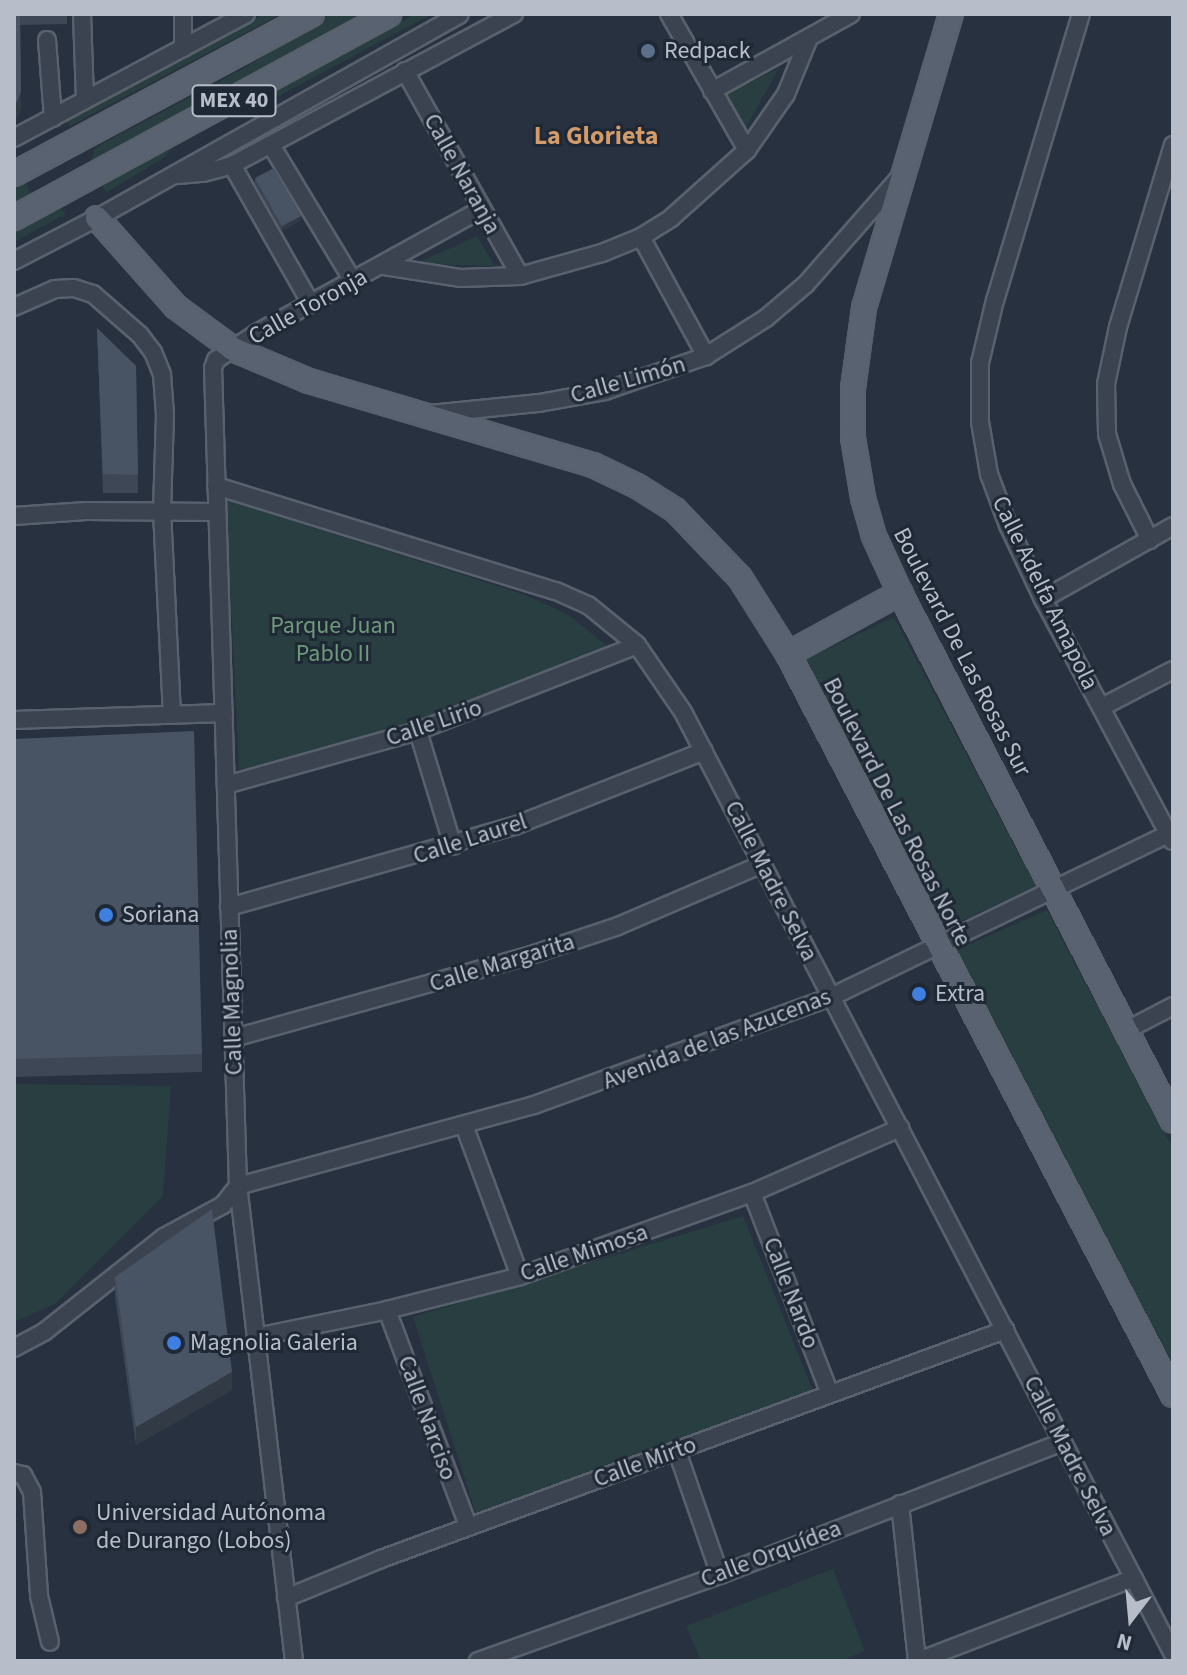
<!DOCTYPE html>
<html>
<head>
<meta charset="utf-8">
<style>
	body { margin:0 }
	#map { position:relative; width:1187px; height:1675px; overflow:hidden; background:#273140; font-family:"Source Sans 3",sans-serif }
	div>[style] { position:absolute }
	.green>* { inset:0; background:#293e41 }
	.roads { filter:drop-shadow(2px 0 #58616d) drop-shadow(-2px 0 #58616d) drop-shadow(0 2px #58616d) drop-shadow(0 -2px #58616d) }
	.minor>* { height:16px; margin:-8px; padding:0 8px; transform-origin:8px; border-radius:8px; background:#3b4350 }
	.major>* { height:22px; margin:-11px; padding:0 11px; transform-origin:11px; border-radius:11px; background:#596270 }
	.wall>* { inset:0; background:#3e4756 }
	.shaded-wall>* { inset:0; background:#323a46 }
	.building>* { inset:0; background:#485364 }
	.dots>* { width:22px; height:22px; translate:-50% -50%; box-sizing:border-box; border:4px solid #1f2835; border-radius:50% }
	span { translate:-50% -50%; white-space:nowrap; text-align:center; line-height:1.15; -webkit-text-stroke:6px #1f2835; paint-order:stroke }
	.shield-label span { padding:2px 6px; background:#1f2835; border:2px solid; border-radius:6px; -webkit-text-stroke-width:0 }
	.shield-label { font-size:22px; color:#b7beca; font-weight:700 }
	.poi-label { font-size:24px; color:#b7beca }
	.left { translate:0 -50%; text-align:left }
	.street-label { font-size:24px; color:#b7beca }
	.park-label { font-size:24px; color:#6f9a7a }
	.neighbourhood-label { font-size:26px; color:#d39a6a; font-weight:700 }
	.frame { position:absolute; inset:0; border:16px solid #b7beca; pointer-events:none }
	.north { position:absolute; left:1091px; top:1579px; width:80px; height:80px; -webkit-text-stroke:6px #1f2835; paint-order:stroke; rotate:196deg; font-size:22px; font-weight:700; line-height:32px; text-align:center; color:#b7beca }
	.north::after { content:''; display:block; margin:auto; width:28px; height:36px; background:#b7beca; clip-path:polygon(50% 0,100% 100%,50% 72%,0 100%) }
</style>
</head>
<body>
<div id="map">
	<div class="green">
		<i style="clip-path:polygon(264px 14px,281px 14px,70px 126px,65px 119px)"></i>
		<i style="clip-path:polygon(328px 14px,368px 14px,103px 163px,91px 163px,95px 148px,248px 66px)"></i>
		<i style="clip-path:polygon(415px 14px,432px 14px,275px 98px,271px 90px)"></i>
		<i style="clip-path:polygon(779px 68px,743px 133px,724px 96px)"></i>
		<i style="clip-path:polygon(180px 138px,165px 157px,106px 193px,99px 180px)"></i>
		<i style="clip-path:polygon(25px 180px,33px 201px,14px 211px,14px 186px)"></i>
		<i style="clip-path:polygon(57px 205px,66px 214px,14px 242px,14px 229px)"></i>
		<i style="clip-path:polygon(477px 236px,495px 266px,415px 264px)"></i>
		<i style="clip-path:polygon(226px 500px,523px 594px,569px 615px,611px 649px,414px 724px,239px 770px)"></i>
		<i style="clip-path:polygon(894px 617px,1036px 886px,940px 931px,798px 663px)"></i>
		<i style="clip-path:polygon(1047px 910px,1173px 1149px,1173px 1375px,950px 953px)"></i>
		<i style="clip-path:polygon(14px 1084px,171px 1086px,163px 1196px,55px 1304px,14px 1322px)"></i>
		<i style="clip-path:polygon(743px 1216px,815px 1396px,478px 1520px,413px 1317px)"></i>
		<i style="clip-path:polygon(833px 1569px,865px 1651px,841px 1661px,701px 1661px,686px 1626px)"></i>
	</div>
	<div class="roads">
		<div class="minor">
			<i style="left:82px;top:14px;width:86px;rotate:88deg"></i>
			<i style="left:669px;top:14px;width:157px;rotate:60.2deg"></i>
			<i style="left:1081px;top:14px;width:299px;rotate:106.7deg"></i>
			<i style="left:995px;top:300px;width:65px;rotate:103.4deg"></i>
			<i style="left:980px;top:363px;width:59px;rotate:90deg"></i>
			<i style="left:980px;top:422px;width:53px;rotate:80.2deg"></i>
			<i style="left:989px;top:474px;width:54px;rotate:69.6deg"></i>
			<i style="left:1008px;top:525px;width:82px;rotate:64.7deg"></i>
			<i style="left:1043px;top:599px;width:274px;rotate:61.9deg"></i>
			<i style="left:47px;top:40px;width:78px;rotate:85.6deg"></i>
			<i style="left:183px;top:48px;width:34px;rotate:-90deg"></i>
			<i style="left:405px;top:71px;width:235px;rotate:60.7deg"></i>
			<i style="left:712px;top:91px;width:159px;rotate:-29deg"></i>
			<i style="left:14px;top:138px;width:263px;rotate:-28.1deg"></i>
			<i style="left:271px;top:145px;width:159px;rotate:58.9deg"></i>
			<i style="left:232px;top:165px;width:160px;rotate:60.4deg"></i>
			<i style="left:178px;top:175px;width:25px;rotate:-5deg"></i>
			<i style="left:203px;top:173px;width:30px;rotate:-15deg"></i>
			<i style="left:232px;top:165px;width:320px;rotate:-28.2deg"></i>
			<i style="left:641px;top:237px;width:136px;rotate:61.4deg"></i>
			<i style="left:14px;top:261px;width:93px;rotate:-27.4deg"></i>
			<i style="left:97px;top:218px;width:416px;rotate:-29.3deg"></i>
			<i style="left:384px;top:266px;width:78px;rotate:8.9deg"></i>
			<i style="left:461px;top:278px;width:59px;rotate:-1.9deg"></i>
			<i style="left:520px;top:276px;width:85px;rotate:-15.7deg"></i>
			<i style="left:602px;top:253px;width:42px;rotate:-22.3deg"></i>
			<i style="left:641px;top:237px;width:36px;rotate:-32deg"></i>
			<i style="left:671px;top:218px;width:102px;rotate:-41.8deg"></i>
			<i style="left:747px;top:150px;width:68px;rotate:-55.1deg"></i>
			<i style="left:786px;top:94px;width:61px;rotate:-67.7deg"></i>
			<i style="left:14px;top:307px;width:45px;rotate:-23.7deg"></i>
			<i style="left:55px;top:289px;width:19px;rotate:-3deg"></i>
			<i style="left:74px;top:288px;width:20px;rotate:18deg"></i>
			<i style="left:93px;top:294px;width:62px;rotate:41.1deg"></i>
			<i style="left:140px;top:335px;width:21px;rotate:53deg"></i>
			<i style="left:153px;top:352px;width:24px;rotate:68deg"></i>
			<i style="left:162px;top:374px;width:41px;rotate:85.8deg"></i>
			<i style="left:165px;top:415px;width:96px;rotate:91.8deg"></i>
			<i style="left:162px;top:511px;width:204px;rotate:87.2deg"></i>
			<i style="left:430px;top:414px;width:110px;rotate:-5.8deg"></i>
			<i style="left:539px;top:403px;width:67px;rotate:-10.3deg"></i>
			<i style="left:605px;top:391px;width:107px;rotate:-19.1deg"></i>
			<i style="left:706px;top:356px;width:71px;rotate:-32.3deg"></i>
			<i style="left:766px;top:318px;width:52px;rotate:-40.4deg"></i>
			<i style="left:806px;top:284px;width:141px;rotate:-48.7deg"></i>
			<i style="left:216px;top:486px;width:356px;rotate:17.2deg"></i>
			<i style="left:556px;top:591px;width:35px;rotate:24deg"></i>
			<i style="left:588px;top:605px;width:63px;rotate:39.2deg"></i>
			<i style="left:637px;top:645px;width:81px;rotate:55.5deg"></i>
			<i style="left:683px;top:712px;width:1062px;rotate:62.52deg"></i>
			<i style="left:14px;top:516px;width:72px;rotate:-4deg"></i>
			<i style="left:86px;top:511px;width:131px;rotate:0.4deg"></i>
			<i style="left:1150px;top:540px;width:63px;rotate:-116.6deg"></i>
			<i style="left:1122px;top:484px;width:52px;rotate:-106.7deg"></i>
			<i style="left:1107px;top:434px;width:50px;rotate:-91.1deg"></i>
			<i style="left:1106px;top:384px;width:58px;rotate:-78.1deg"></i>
			<i style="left:1118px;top:327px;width:190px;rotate:-73.2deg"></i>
			<i style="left:1043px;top:599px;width:149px;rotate:-29.3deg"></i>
			<i style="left:1102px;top:707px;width:80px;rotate:-27.5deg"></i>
			<i style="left:14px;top:720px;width:210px;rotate:-1.9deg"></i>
			<i style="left:418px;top:731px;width:120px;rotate:73.1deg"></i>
			<i style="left:226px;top:785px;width:199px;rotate:-15.7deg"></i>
			<i style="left:418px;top:731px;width:235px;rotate:-21.4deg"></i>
			<i style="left:229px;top:907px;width:296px;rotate:-15.9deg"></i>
			<i style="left:514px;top:826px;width:204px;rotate:-21.5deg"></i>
			<i style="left:1125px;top:1031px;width:54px;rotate:-27.5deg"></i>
			<i style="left:234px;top:1038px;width:302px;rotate:-15.6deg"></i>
			<i style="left:525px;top:957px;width:98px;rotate:-18.4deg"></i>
			<i style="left:618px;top:926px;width:158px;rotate:-23.2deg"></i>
			<i style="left:464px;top:1125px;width:161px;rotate:69.7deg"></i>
			<i style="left:238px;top:1186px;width:307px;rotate:-15.3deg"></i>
			<i style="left:534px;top:1105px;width:316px;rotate:-20deg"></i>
			<i style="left:831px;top:997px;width:380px;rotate:-25.8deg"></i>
			<i style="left:752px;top:1193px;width:213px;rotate:68.8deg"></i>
			<i style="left:387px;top:1310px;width:231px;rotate:69.4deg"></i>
			<i style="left:256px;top:1337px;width:134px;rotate:-11.6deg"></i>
			<i style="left:387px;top:1310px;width:137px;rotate:-14.3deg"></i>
			<i style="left:520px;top:1276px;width:246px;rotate:-19.7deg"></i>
			<i style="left:752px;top:1193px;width:162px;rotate:-23.7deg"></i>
			<i style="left:14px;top:1348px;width:34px;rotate:-28deg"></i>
			<i style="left:44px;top:1332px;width:153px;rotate:-38.4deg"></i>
			<i style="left:164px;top:1237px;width:67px;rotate:-28.5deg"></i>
			<i style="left:223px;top:1205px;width:24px;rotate:-52deg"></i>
			<i style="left:677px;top:1451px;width:131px;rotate:70.9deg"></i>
			<i style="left:14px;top:1473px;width:9px;rotate:13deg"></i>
			<i style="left:23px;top:1475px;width:19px;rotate:62deg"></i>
			<i style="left:32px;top:1492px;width:104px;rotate:86.1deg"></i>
			<i style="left:39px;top:1596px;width:47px;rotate:76.6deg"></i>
			<i style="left:900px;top:1504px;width:158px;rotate:83.8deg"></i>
			<i style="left:286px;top:1598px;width:103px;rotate:-22.3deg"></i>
			<i style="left:381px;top:1559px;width:665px;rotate:-20.15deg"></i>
			<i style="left:294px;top:1661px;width:478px;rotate:-96.7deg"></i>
			<i style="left:238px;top:1186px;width:818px;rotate:-91.75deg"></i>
			<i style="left:213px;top:368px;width:9px;rotate:-69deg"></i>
			<i style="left:216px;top:360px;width:49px;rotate:-33.4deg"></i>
			<i style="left:257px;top:333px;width:255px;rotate:-28.9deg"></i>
			<i style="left:478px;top:1661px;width:257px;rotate:-19.6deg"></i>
			<i style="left:720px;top:1575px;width:368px;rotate:-21.2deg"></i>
			<i style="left:918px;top:1661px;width:231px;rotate:-21deg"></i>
		</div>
		<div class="major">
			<i style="left:951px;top:14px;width:307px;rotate:106.5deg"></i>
			<i style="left:864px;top:308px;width:81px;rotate:97.8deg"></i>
			<i style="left:853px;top:388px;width:50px;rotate:90deg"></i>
			<i style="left:853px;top:438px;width:61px;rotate:80.5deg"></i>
			<i style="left:863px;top:498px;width:37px;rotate:74deg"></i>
			<i style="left:873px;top:534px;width:65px;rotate:65.4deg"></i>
			<i style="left:900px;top:593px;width:594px;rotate:62.66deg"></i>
			<i style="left:14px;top:174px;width:338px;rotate:-28.2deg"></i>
			<i style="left:14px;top:218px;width:427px;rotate:-28.5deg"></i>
			<i style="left:97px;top:218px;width:119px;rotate:48.4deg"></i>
			<i style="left:176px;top:307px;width:71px;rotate:36.4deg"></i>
			<i style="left:233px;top:349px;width:82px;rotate:22.8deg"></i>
			<i style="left:309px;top:381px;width:296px;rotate:16.5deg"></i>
			<i style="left:593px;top:465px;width:49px;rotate:25.5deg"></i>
			<i style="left:637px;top:486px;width:45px;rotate:32.3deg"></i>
			<i style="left:675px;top:510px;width:94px;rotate:46.3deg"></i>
			<i style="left:740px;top:578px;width:90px;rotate:57.7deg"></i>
			<i style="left:788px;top:654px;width:835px;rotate:62.55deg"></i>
			<i style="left:788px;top:654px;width:128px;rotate:-28.6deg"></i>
		</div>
	</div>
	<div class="wall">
		<i style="clip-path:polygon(14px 14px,67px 14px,67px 24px,20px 25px,21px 108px,17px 118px,14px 120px)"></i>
		<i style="clip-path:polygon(255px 178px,301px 220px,282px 231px,255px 183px)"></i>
		<i style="clip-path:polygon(97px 328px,136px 366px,138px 493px,103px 493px)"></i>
		<i style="clip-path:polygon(14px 739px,202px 1054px,202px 1072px,14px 1077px)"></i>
		<i style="clip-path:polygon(115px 1277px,232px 1390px,136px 1445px,115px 1295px)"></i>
	</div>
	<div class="shaded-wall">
		<i style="clip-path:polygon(21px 91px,21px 108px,17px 118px,14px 120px,14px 104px)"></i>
		<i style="clip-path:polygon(301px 216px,301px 220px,282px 231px,282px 226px)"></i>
		<i style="clip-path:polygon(232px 1372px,232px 1390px,136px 1445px,136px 1427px)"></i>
	</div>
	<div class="building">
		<i style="clip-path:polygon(14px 14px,20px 14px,21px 91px,17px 102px,14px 104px)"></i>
		<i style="clip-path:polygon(274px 168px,301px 216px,282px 226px,255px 178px)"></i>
		<i style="clip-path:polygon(97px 328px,136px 366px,138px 475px,103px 474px)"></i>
		<i style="clip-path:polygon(194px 731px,202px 1054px,14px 1059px,14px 739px)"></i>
		<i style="clip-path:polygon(212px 1209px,232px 1372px,136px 1427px,115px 1277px)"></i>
	</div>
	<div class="dots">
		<i style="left:648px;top:51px;background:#5c6f8a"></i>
		<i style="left:106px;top:915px;background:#3f7fe0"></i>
		<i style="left:919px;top:994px;background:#3f7fe0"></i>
		<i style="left:174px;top:1343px;background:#3f7fe0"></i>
		<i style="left:80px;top:1527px;background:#8d6e63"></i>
	</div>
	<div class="shield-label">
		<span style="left:234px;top:101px">MEX 40</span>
	</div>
	<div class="poi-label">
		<span class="left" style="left:664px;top:51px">Redpack</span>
		<span class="left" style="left:122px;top:915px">Soriana</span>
		<span class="left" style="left:935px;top:994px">Extra</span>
		<span class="left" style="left:190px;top:1343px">Magnolia Galeria</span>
		<span class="left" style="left:96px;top:1527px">Universidad Autónoma<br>de Durango (Lobos)</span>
	</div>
	<div class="street-label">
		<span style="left:462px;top:174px;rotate:61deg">Calle Naranja</span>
		<span style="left:308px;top:307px;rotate:-29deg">Calle Toronja</span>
		<span style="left:628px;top:380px;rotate:-16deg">Calle Limón</span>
		<span style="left:1045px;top:593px;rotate:64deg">Calle Adelfa Amapola</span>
		<span style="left:962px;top:652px;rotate:63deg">Boulevard De Las Rosas Sur</span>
		<span style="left:434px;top:723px;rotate:-19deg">Calle Lirio</span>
		<span style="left:897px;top:812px;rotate:63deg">Boulevard De Las Rosas Norte</span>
		<span style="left:470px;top:839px;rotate:-18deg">Calle Laurel</span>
		<span style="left:771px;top:881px;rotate:63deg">Calle Madre Selva</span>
		<span style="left:502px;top:963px;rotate:-17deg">Calle Margarita</span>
		<span style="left:232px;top:1002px;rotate:-92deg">Calle Magnolia</span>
		<span style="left:717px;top:1039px;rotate:-21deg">Avenida de las Azucenas</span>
		<span style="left:584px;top:1253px;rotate:-19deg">Calle Mimosa</span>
		<span style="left:791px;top:1293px;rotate:69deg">Calle Nardo</span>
		<span style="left:427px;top:1418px;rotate:70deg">Calle Narciso</span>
		<span style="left:1070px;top:1456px;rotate:63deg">Calle Madre Selva</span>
		<span style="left:645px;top:1462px;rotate:-20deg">Calle Mirto</span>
		<span style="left:771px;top:1554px;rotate:-21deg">Calle Orquídea</span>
	</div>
	<div class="park-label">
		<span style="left:333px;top:640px">Parque Juan<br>Pablo II</span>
	</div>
	<div class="neighbourhood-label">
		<span style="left:596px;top:136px">La Glorieta</span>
	</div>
	<div class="frame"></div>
	<div class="north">N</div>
</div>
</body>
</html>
